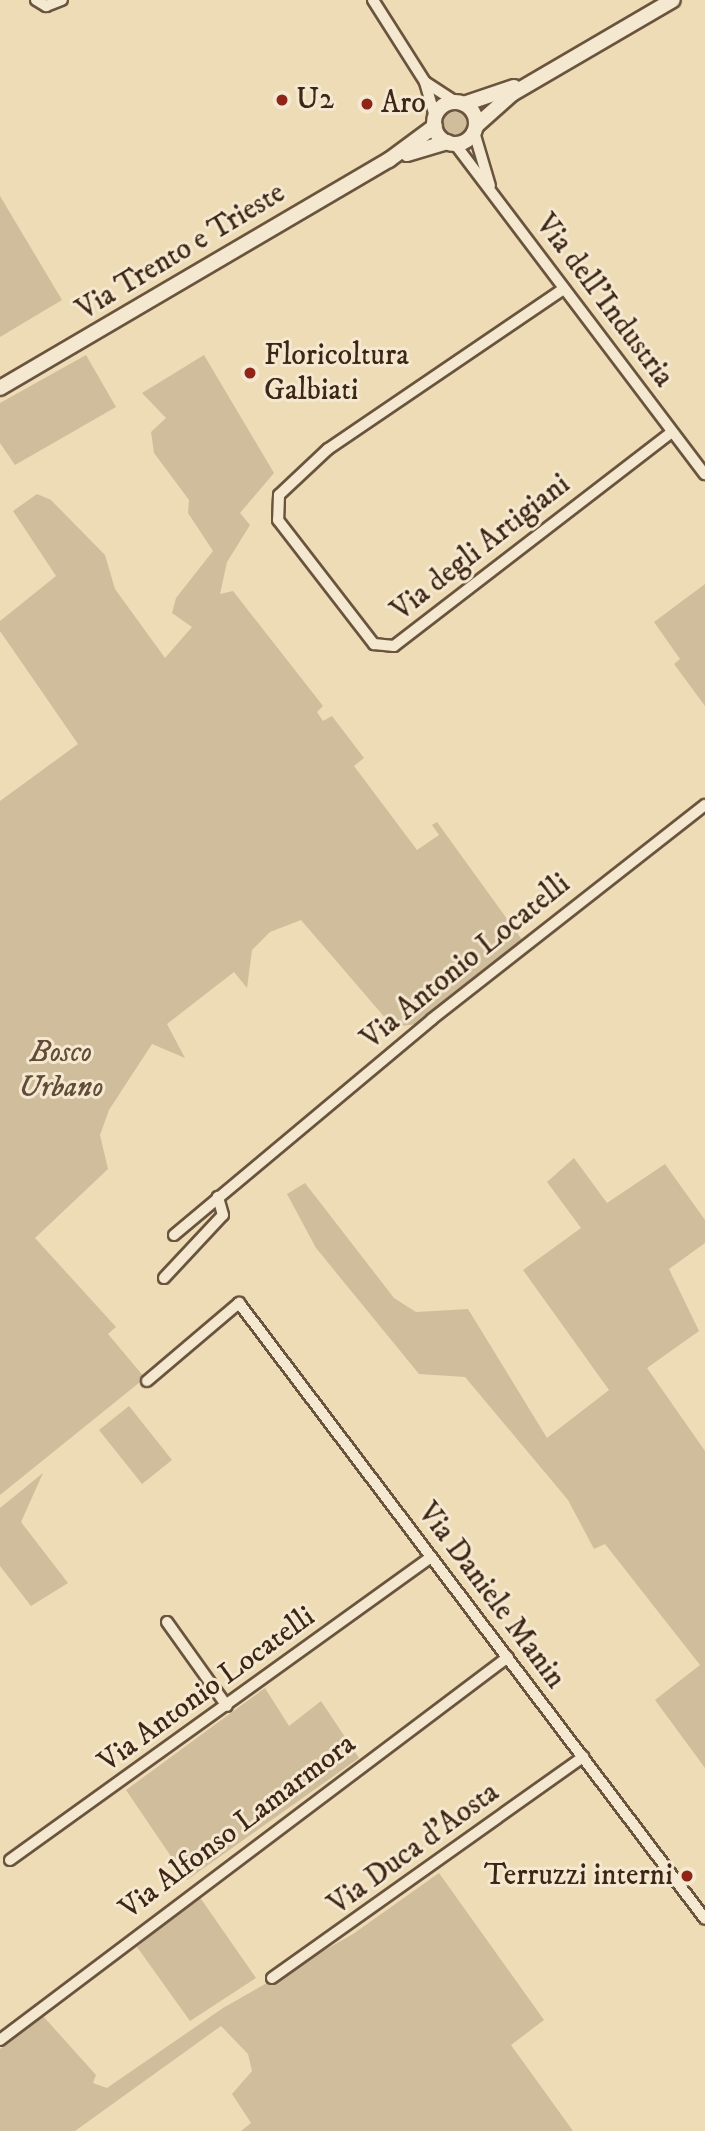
<!DOCTYPE html>
<html>
<head>
<meta charset="utf-8">
<style>
	body { margin:0 }
	#map { position:relative; width:705px; height:2131px; overflow:hidden; background:#eedcb6; font-family:"IM FELL DW Pica",serif }
	div>[style] { position:absolute }
	.green>* { inset:0; background:#d0bd9b }
	.round { border-radius:50% }
	.roads { filter:drop-shadow(2px 0 #6a543e) drop-shadow(-2px 0 #6a543e) drop-shadow(0 2px #6a543e) drop-shadow(0 -2px #6a543e) }
	.street>* { height:10px; margin:-5px; padding:0 5px; transform-origin:5px; border-radius:5px; background:#f4e8d0 }
	.secondary>* { height:14px; margin:-7px; padding:0 7px; transform-origin:7px; border-radius:7px; background:#f4e8d0 }
	.secondary>.ring { margin:-7px; padding:0; box-sizing:content-box; background:none; border:14px solid #f4e8d0; border-radius:50% }
	.dots>* { width:19px; height:19px; translate:-50% -50%; box-sizing:border-box; border:4px solid #f4e8d0; border-radius:50% }
	span { translate:-50% -50%; white-space:nowrap; text-align:center; line-height:1.15; -webkit-text-stroke:6px #f4e8d0; paint-order:stroke }
	.poi-label { font-size:30px; color:#3e2616 }
	.left { translate:0 -50%; text-align:left }
	.right { translate:-100% -50%; text-align:right }
	.street-label { font-size:30px; color:#3e2616 }
	.park-label { font-size:30px; color:#624c37; font-style:italic }
</style>
</head>
<body>
<div id="map">
	<div class="green">
		<i class="round" style="left:441px;top:109px;width:30px;height:30px"></i>
		<i style="clip-path:polygon(0 196px,62px 300px,0 337px)"></i>
		<i style="clip-path:polygon(86px 355px,116px 407px,15px 465px,0 443px,0 403px)"></i>
		<i style="clip-path:polygon(204px 355px,274px 473px,240px 513px,250px 525px,227px 562px,220px 594px,233px 591px,323px 706px,317px 712px,323px 721px,332px 716px,364px 758px,354px 766px,417px 850px,439px 835px,432px 825px,437px 822px,523px 941px,418px 1024px,393px 1027px,301px 920px,270px 932px,252px 950px,247px 988px,234px 972px,167px 1024px,185px 1058px,152px 1044px,109px 1110px,100px 1135px,108px 1169px,35px 1238px,116px 1327px,108px 1334px,145px 1378px,0 1495px,0 801px,78px 744px,0 631px,0 621px,56px 576px,13px 511px,37px 494px,51px 500px,105px 555px,115px 589px,165px 658px,192px 627px,172px 613px,176px 598px,213px 551px,188px 513px,189px 500px,154px 453px,151px 432px,166px 418px,142px 393px)"></i>
		<i style="clip-path:polygon(705px 584px,705px 706px,674px 664px,680px 659px,654px 622px)"></i>
		<i style="clip-path:polygon(574px 1158px,607px 1203px,665px 1164px,705px 1220px,705px 1243px,669px 1269px,699px 1331px,647px 1368px,705px 1451px,705px 1768px,655px 1700px,700px 1665px,605px 1544px,594px 1549px,568px 1500px,465px 1377px,419px 1374px,316px 1248px,287px 1194px,305px 1183px,394px 1298px,416px 1312px,468px 1309px,547px 1438px,609px 1390px,523px 1270px,581px 1228px,547px 1182px)"></i>
		<i style="clip-path:polygon(129px 1406px,172px 1460px,142px 1484px,99px 1430px)"></i>
		<i style="clip-path:polygon(43px 1473px,21px 1522px,68px 1583px,31px 1606px,0 1566px,0 1508px)"></i>
		<i style="clip-path:polygon(265px 1688px,289px 1726px,321px 1701px,359px 1758px,187px 1880px,126px 1790px)"></i>
		<i style="clip-path:polygon(439px 1873px,544px 2020px,511px 2045px,573px 2131px,241px 2131px,251px 2123px,232px 2094px,252px 2071px,248px 2054px,221px 2026px,75px 2131px,0 2131px,0 2049px,43px 2016px,96px 2075px,93px 2083px,107px 2088px,223px 2008px,353px 1934px)"></i>
		<i style="clip-path:polygon(199px 1896px,256px 1978px,190px 2021px,137px 1947px)"></i>
	</div>
	<div class="roads">
		<div class="street">
			<i style="left:36px;top:0;width:12px;rotate:31deg"></i>
			<i style="left:46px;top:6px;width:17px;rotate:-21deg"></i>
			<i style="left:373px;top:0;width:97px;rotate:57.6deg"></i>
			<i style="left:425px;top:82px;width:36px;rotate:74deg"></i>
			<i style="left:425px;top:82px;width:37px;rotate:33deg"></i>
			<i style="left:474px;top:132px;width:56px;rotate:73.5deg"></i>
			<i style="left:455px;top:144px;width:414px;rotate:52.9deg"></i>
			<i style="left:562px;top:290px;width:283px;rotate:145.8deg"></i>
			<i style="left:328px;top:449px;width:67px;rotate:136.8deg"></i>
			<i style="left:279px;top:495px;width:25px;rotate:92deg"></i>
			<i style="left:278px;top:520px;width:157px;rotate:52.3deg"></i>
			<i style="left:374px;top:644px;width:20px;rotate:6deg"></i>
			<i style="left:394px;top:646px;width:351px;rotate:-37.6deg"></i>
			<i style="left:174px;top:1235px;width:336px;rotate:-39.9deg"></i>
			<i style="left:432px;top:1019px;width:347px;rotate:-38.1deg"></i>
			<i style="left:164px;top:1278px;width:86px;rotate:-46.9deg"></i>
			<i style="left:223px;top:1215px;width:19px;rotate:-106deg"></i>
			<i style="left:147px;top:1381px;width:121px;rotate:-40.3deg"></i>
			<i style="left:239px;top:1303px;width:772px;rotate:52.89deg"></i>
			<i style="left:167px;top:1622px;width:103px;rotate:54.5deg"></i>
			<i style="left:10px;top:1860px;width:519px;rotate:-35.74deg"></i>
			<i style="left:272px;top:1978px;width:382px;rotate:-35.4deg"></i>
			<i style="left:0;top:2040px;width:636px;rotate:-37.01deg"></i>
		</div>
		<div class="secondary">
			<i class="ring" style="left:434px;top:102px;width:28px;height:28px"></i>
			<i style="left:464px;top:104px;width:53px;rotate:-18.8deg"></i>
			<i style="left:476px;top:126px;width:48px;rotate:-41.6deg"></i>
			<i style="left:512px;top:94px;width:186px;rotate:-30.3deg"></i>
			<i style="left:407px;top:154px;width:42px;rotate:-16.7deg"></i>
			<i style="left:0;top:388px;width:451px;rotate:-30.4deg"></i>
			<i style="left:389px;top:160px;width:57px;rotate:-36.5deg"></i>
		</div>
	</div>
	<div class="dots">
		<i style="left:282px;top:100px;background:#8f2418"></i>
		<i style="left:367px;top:104px;background:#8f2418"></i>
		<i style="left:250px;top:373px;background:#8f2418"></i>
		<i style="left:687px;top:1876px;background:#8f2418"></i>
	</div>
	<div class="poi-label">
		<span class="left" style="left:296px;top:100px">U2</span>
		<span class="left" style="left:381px;top:104px">Aro</span>
		<span class="left" style="left:264px;top:373px">Floricoltura<br>Galbiati</span>
		<span class="right" style="left:673px;top:1876px">Terruzzi interni</span>
	</div>
	<div class="street-label">
		<span style="left:181px;top:252px;rotate:-31deg">Via Trento e Trieste</span>
		<span style="left:604px;top:301px;rotate:53deg">Via dell'Industria</span>
		<span style="left:481px;top:548px;rotate:-38deg">Via degli Artigiani</span>
		<span style="left:466px;top:962px;rotate:-39deg">Via Antonio Locatelli</span>
		<span style="left:491px;top:1596px;rotate:53deg">Via Daniele Manin</span>
		<span style="left:207px;top:1690px;rotate:-36deg">Via Antonio Locatelli</span>
		<span style="left:238px;top:1827px;rotate:-37deg">Via Alfonso Lamarmora</span>
		<span style="left:414px;top:1849px;rotate:-36deg">Via Duca d'Aosta</span>
	</div>
	<div class="park-label">
		<span style="left:61px;top:1070px">Bosco<br>Urbano</span>
	</div>
</div>
</body>
</html>
